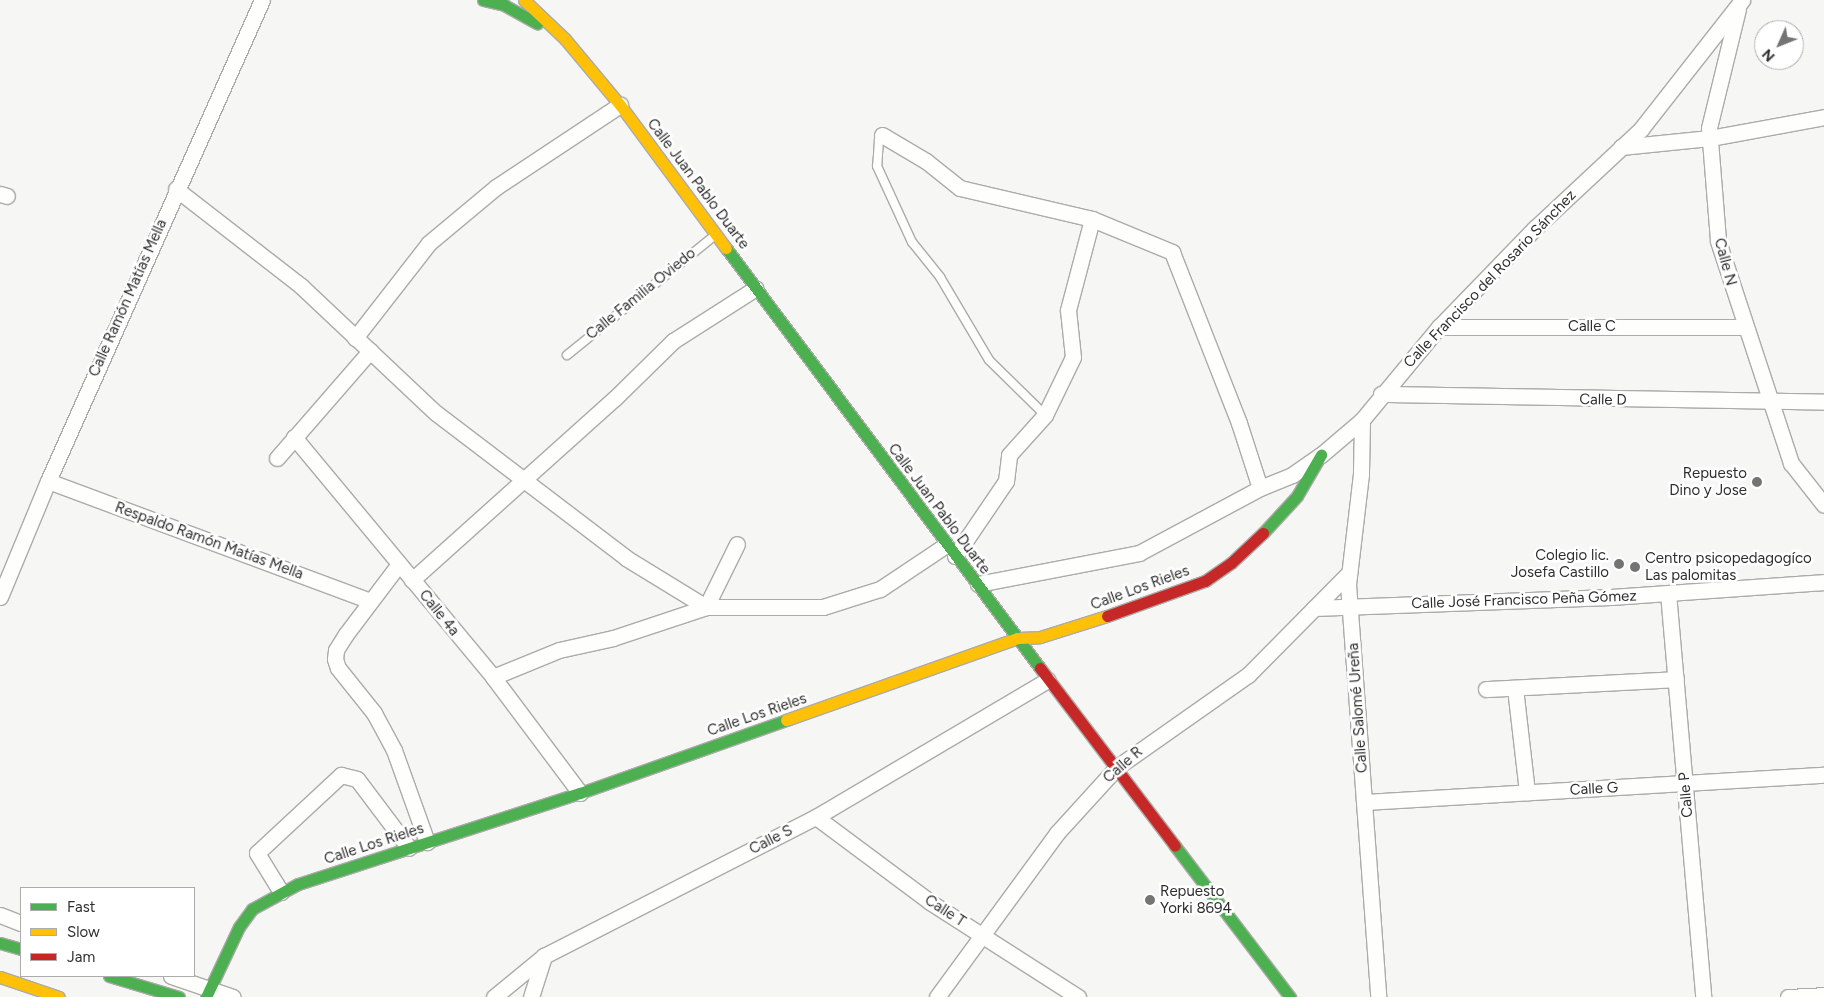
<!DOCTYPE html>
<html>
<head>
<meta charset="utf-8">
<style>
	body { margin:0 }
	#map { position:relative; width:1824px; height:997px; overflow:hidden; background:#f6f7f4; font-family:Figtree,sans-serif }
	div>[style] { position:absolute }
	.roads { filter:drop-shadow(1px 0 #ababa9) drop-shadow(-1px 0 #ababa9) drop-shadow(0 1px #ababa9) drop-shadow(0 -1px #ababa9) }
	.lane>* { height:8px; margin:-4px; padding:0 4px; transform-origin:4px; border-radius:4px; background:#fefefd }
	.street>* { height:15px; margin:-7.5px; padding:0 7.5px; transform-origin:7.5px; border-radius:7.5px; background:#fefefd }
	.fast>* { height:11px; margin:-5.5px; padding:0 5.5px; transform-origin:5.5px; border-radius:5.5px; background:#4caf50 }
	.slow>* { height:11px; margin:-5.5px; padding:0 5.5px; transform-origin:5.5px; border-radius:5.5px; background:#ffc107 }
	.jam>* { height:11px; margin:-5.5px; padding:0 5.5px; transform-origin:5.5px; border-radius:5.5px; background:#c62828 }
	.dots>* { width:14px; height:14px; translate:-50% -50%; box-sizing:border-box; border:2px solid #fff; border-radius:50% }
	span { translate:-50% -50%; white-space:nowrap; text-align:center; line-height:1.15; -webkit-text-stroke:5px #fff; paint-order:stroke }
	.street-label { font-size:15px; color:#2e2f2d }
	.poi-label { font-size:15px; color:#2e2f2d }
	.right { translate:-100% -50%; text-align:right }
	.left { translate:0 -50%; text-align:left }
	.legend { position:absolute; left:20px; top:887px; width:175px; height:90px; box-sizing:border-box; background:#fff; border:1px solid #abacab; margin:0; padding:6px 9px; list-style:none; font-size:15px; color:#2e2f2d }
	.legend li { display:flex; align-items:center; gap:10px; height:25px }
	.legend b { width:25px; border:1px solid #abacab }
	.north { position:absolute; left:1754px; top:20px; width:50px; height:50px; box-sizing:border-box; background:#fff; border:1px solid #abacab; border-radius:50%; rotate:226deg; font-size:14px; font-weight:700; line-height:20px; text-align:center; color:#2e2f2d }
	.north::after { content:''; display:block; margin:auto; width:18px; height:22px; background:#747573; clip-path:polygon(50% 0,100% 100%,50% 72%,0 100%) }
</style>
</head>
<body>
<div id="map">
	<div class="roads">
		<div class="lane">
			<i style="left:882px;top:135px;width:6px;rotate:121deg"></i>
			<i style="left:879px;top:140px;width:26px;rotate:94deg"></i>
			<i style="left:877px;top:166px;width:84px;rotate:65.3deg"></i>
			<i style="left:912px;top:242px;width:45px;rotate:51.3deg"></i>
			<i style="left:940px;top:277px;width:96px;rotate:59.4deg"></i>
			<i style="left:989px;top:360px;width:78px;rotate:44.5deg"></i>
			<i style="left:567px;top:355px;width:191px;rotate:-39deg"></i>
		</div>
		<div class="street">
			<i style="left:1738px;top:9px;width:122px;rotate:103.7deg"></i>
			<i style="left:1709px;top:128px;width:113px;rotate:85.4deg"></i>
			<i style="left:1718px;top:241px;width:234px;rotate:71.8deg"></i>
			<i style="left:1791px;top:463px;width:53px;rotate:51.8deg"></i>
			<i style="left:882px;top:135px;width:51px;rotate:30.6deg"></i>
			<i style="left:926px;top:161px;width:43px;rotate:38.5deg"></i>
			<i style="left:960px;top:188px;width:136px;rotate:13.2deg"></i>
			<i style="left:1092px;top:219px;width:87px;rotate:22.4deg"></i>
			<i style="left:1172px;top:252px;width:184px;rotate:68.6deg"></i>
			<i style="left:1239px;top:423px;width:68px;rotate:72.1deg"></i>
			<i style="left:1621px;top:147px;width:89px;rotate:-5.8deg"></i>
			<i style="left:1710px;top:138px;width:116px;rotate:-10.4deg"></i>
			<i style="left:176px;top:189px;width:158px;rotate:37.8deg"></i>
			<i style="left:301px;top:286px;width:185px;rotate:43.3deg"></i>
			<i style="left:436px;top:413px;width:239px;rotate:37.3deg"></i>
			<i style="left:626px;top:558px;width:94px;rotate:31.5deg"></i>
			<i style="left:0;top:194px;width:7px;rotate:16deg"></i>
			<i style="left:1439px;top:327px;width:305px"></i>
			<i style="left:355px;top:338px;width:120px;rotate:-52.1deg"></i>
			<i style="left:429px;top:243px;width:87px;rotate:-39.9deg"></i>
			<i style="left:496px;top:187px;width:149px;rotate:-33.5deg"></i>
			<i style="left:1381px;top:394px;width:443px;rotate:1deg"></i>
			<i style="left:1362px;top:420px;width:54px;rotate:91.1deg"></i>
			<i style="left:1361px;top:474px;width:111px;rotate:96.7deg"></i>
			<i style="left:1348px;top:584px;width:414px;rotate:85.8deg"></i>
			<i style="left:294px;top:437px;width:312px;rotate:50.3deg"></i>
			<i style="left:493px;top:677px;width:145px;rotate:53.1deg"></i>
			<i style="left:277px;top:458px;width:142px;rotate:-49deg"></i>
			<i style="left:48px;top:481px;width:344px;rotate:20.4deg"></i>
			<i style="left:955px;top:556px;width:91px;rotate:-55.8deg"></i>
			<i style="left:1006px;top:481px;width:26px;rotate:-83deg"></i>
			<i style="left:1009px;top:455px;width:54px;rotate:-48deg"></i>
			<i style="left:1045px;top:415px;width:64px;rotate:-64.2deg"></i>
			<i style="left:1073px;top:357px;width:47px;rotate:-96.1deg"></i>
			<i style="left:1068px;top:310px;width:94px;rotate:-75.2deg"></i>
			<i style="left:399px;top:564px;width:88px;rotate:127.1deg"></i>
			<i style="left:346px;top:634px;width:19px;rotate:122deg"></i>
			<i style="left:336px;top:650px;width:9px;rotate:96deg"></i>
			<i style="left:335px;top:659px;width:9px;rotate:72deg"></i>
			<i style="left:338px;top:668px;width:58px;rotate:51.3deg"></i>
			<i style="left:374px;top:713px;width:42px;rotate:61.6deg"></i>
			<i style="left:394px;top:750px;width:98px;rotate:70.3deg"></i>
			<i style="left:412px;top:580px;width:271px;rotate:-41.9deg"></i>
			<i style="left:614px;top:399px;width:83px;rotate:-44.5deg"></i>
			<i style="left:673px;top:341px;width:98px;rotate:-32.6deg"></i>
			<i style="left:978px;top:584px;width:164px;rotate:-10.9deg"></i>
			<i style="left:1139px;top:553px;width:137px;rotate:-28.2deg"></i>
			<i style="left:1260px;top:488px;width:35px;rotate:-22deg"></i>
			<i style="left:1292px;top:475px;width:35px;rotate:-35deg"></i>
			<i style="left:1321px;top:455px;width:54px;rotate:-40.5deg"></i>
			<i style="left:1362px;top:420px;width:121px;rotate:-50.4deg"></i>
			<i style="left:1439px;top:327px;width:138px;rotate:-45.9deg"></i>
			<i style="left:1535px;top:228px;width:145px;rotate:-43deg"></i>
			<i style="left:1641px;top:129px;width:164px;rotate:-51.9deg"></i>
			<i style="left:1668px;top:593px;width:406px;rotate:85deg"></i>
			<i style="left:0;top:597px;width:126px;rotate:-67.5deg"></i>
			<i style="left:48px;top:481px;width:526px;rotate:-66.02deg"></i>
			<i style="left:706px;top:607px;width:70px;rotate:-63.8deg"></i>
			<i style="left:1314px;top:608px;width:297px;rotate:-2.1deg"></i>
			<i style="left:1611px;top:597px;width:214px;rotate:-4deg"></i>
			<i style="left:493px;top:677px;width:71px;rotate:-22.2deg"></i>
			<i style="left:559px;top:650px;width:55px;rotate:-12.5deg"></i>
			<i style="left:613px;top:638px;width:98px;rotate:-18.4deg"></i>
			<i style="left:706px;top:607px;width:117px"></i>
			<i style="left:823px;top:607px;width:60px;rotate:-17.5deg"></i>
			<i style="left:880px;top:589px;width:79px;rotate:-33.7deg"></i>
			<i style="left:1515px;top:688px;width:105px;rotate:83.4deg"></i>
			<i style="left:1486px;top:689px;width:190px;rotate:-3deg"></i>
			<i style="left:1364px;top:802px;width:461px;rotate:-3.4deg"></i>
			<i style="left:816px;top:817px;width:142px;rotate:36.7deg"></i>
			<i style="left:930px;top:902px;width:176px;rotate:32.7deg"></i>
			<i style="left:281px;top:892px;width:46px;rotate:-121.6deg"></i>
			<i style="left:257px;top:853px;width:115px;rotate:-42.9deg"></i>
			<i style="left:341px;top:775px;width:16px;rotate:14deg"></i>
			<i style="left:357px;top:779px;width:86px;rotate:53deg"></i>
			<i style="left:0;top:915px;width:22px;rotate:21deg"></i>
			<i style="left:171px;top:976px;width:65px;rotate:18.7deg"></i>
			<i style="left:494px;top:997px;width:65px;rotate:-39.4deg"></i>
			<i style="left:544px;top:956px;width:305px;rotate:-27.1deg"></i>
			<i style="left:816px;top:817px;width:269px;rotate:-30.6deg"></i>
			<i style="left:531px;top:997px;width:43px;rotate:-72.4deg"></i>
			<i style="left:937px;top:997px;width:203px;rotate:-53.8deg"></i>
			<i style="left:1057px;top:833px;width:89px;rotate:-47.7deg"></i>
			<i style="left:1117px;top:767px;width:160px;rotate:-35.1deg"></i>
			<i style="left:1248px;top:675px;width:144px;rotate:-45.3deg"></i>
			<i style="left:1788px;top:997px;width:36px;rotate:-3deg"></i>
		</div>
		<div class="fast">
			<i style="left:483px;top:0;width:22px;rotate:13deg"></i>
			<i style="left:504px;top:5px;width:38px;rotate:29deg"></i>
			<i style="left:726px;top:248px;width:524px;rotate:53.22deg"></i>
			<i style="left:1263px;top:533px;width:50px;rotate:-47.4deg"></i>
			<i style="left:1297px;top:496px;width:48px;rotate:-59.7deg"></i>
			<i style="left:1175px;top:846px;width:190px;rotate:52.7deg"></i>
			<i style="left:0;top:943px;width:22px;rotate:16deg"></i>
			<i style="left:109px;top:976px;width:73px;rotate:16.7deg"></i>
			<i style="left:206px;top:997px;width:77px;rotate:-64.8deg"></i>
			<i style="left:239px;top:927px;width:22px;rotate:-54deg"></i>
			<i style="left:252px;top:909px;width:52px;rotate:-28.5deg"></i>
			<i style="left:298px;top:884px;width:296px;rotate:-17.9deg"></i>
			<i style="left:580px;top:793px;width:219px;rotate:-19.5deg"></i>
		</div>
		<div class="slow">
			<i style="left:524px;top:0;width:57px;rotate:43.6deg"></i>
			<i style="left:565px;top:39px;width:86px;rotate:50.2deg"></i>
			<i style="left:620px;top:105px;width:178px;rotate:53.5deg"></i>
			<i style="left:786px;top:720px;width:245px;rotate:-19.5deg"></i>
			<i style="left:1017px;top:638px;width:23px;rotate:-2deg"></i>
			<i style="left:1040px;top:637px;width:70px;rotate:-17.4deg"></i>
			<i style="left:0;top:977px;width:62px;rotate:18.7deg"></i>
		</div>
		<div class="jam">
			<i style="left:1107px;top:616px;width:104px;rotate:-19.7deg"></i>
			<i style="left:1205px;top:581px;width:32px;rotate:-35deg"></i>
			<i style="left:1231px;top:563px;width:44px;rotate:-43.2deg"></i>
			<i style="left:1040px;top:668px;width:223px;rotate:52.8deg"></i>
		</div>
	</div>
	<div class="dots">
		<i style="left:1757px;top:482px;background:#747573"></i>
		<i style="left:1619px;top:564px;background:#747573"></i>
		<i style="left:1635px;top:567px;background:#747573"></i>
		<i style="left:1150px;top:900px;background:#747573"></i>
	</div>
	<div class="street-label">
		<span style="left:698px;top:184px;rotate:53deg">Calle Juan Pablo Duarte</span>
		<span style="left:1725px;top:262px;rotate:75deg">Calle N</span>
		<span style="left:1490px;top:279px;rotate:-46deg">Calle Francisco del Rosario Sánchez</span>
		<span style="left:641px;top:294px;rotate:-39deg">Calle Familia Oviedo</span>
		<span style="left:128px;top:298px;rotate:-66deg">Calle Ramón Matías Mella</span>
		<span style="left:1592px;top:327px">Calle C</span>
		<span style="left:1603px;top:400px;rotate:1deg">Calle D</span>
		<span style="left:939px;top:509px;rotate:53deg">Calle Juan Pablo Duarte</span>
		<span style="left:209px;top:541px;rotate:20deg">Respaldo Ramón Matías Mella</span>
		<span style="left:1140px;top:588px;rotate:-20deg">Calle Los Rieles</span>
		<span style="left:1524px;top:600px;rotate:-2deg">Calle José Francisco Peña Gómez</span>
		<span style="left:439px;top:613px;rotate:51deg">Calle 4a</span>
		<span style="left:1358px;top:708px;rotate:-94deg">Calle Salomé Ureña</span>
		<span style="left:757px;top:715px;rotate:-19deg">Calle Los Rieles</span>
		<span style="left:1123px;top:765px;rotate:-41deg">Calle R</span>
		<span style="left:1594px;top:789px;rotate:-3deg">Calle G</span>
		<span style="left:1686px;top:795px;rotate:-95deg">Calle P</span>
		<span style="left:771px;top:840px;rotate:-27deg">Calle S</span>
		<span style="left:374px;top:844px;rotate:-18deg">Calle Los Rieles</span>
		<span style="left:945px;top:911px;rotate:33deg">Calle T</span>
	</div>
	<div class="poi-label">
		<span class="right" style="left:1747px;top:482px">Repuesto<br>Dino y Jose</span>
		<span class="right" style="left:1609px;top:564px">Colegio lic.<br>Josefa Castillo</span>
		<span class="left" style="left:1645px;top:567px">Centro psicopedagogíco<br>Las palomitas</span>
		<span class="left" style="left:1160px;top:900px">Repuesto<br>Yorki 8694</span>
	</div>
	<ul class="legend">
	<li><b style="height:6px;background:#4caf50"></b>Fast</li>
	<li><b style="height:6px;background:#ffc107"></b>Slow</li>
	<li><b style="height:6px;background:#c62828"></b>Jam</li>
	</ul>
	<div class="north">N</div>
</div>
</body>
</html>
